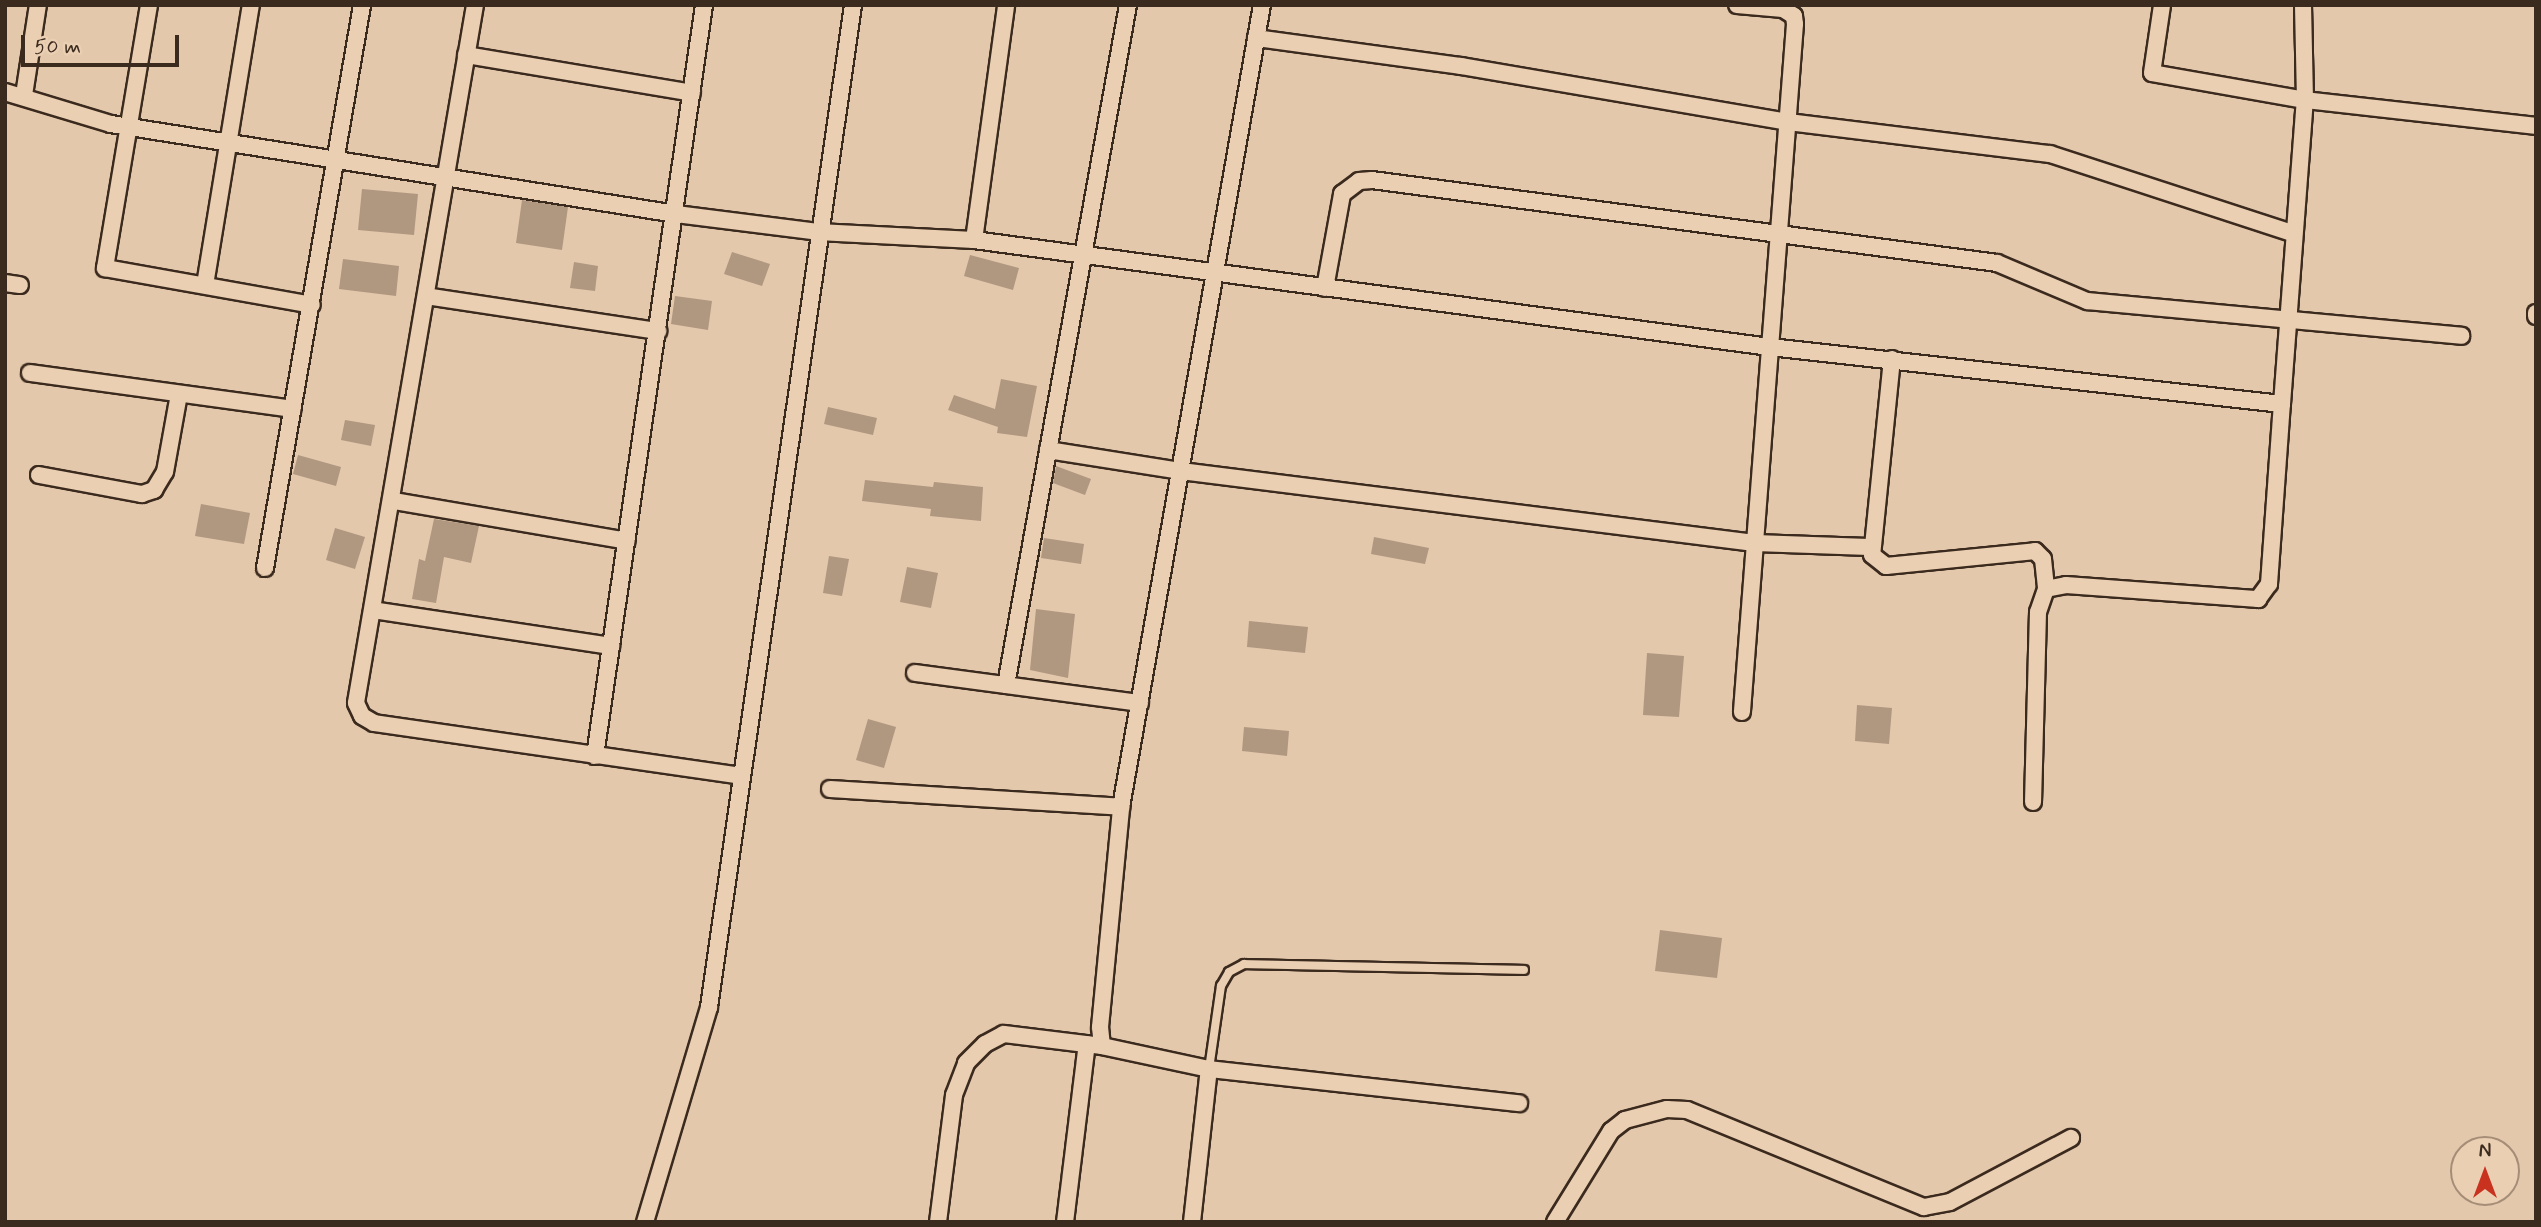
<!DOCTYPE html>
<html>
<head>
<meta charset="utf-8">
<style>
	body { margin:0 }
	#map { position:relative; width:2541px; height:1227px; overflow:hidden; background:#e4c8ac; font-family:Mynerve,sans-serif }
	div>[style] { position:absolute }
	.building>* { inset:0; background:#b09780 }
	.roads { filter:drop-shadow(2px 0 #3b2a1e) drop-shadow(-2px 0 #3b2a1e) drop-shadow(0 2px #3b2a1e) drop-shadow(0 -2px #3b2a1e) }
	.service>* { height:8px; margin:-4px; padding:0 4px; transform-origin:4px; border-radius:4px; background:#ebcfb2 }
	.minor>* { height:16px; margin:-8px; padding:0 8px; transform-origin:8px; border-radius:8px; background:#ebcfb2 }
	span { translate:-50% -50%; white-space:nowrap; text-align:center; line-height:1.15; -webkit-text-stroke:7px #ebcfb2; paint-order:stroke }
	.frame { position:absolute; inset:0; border:7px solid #3b2a1e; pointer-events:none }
	.north { position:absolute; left:2450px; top:1136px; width:70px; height:70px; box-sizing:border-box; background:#ebcfb2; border:2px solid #a58d77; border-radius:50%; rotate:0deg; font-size:19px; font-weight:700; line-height:28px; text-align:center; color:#3b2a1e }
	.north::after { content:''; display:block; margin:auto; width:24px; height:32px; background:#c8321e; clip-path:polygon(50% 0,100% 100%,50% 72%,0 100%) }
	.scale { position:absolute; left:21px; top:35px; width:158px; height:32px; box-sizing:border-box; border:4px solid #3b2a1e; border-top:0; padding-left:9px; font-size:21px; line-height:24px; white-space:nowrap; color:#3b2a1e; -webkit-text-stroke:5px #ebcfb2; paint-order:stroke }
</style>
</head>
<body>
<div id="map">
	<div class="building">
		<i style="clip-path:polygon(362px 189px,418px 194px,414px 235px,358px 230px)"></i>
		<i style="clip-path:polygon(522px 200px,568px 207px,562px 250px,516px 243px)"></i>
		<i style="clip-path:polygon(732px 252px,770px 264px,762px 286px,724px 274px)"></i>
		<i style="clip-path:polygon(970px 255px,1019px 268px,1013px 290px,964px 276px)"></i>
		<i style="clip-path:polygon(343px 259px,399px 266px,396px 296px,339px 289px)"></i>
		<i style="clip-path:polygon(574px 262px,598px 266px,595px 291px,570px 288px)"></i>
		<i style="clip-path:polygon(675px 296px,712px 301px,708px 330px,671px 324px)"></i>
		<i style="clip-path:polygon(1001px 379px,1037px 386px,1027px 437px,997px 433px,998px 427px,948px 410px,954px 395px,995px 409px)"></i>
		<i style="clip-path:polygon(828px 407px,877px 418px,873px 435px,824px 424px)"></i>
		<i style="clip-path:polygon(345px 420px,375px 425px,371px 446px,341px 440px)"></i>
		<i style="clip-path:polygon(298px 455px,341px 467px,336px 486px,293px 474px)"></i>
		<i style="clip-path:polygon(1056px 466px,1091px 479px,1085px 495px,1053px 483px)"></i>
		<i style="clip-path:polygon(865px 480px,933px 487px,934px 482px,983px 487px,981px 521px,930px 516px,931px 509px,862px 501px)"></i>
		<i style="clip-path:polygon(201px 504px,250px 513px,244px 544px,195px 536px)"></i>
		<i style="clip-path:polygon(434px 519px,479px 526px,471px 563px,444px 557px,436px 603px,412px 599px,419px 559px,425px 561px)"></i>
		<i style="clip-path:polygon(335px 528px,365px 537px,355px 569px,326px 560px)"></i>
		<i style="clip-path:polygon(1374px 537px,1429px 548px,1425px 564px,1371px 554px)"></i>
		<i style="clip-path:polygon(1044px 538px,1084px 544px,1081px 564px,1041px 558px)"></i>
		<i style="clip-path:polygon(829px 556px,849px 559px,842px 596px,823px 593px)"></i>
		<i style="clip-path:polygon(907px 567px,938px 573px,931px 608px,900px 602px)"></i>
		<i style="clip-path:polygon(1036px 609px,1075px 614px,1068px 678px,1030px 670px)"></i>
		<i style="clip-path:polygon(1249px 621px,1308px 627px,1305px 653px,1247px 647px)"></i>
		<i style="clip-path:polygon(1647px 653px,1684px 656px,1679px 717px,1643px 715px)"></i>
		<i style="clip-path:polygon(1857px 705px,1892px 708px,1889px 744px,1855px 741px)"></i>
		<i style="clip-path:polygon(868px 719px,896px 727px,884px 768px,856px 760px)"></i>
		<i style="clip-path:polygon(1244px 727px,1289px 731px,1287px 756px,1242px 751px)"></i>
		<i style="clip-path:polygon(1660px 930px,1722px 938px,1717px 978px,1655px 971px)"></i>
	</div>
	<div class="roads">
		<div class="service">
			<i style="left:1209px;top:1069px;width:84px;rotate:-81.8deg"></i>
			<i style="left:1221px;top:986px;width:16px;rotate:-60deg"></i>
			<i style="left:1229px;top:972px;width:17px;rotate:-28deg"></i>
			<i style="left:1244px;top:964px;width:280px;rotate:1.2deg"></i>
		</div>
		<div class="minor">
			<i style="left:149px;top:5px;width:267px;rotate:99.5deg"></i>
			<i style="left:105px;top:268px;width:210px;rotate:10.1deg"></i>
			<i style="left:475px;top:5px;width:708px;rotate:99.68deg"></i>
			<i style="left:356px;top:703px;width:14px;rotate:65deg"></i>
			<i style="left:362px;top:716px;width:14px;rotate:30deg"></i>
			<i style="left:374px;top:723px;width:370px;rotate:8.2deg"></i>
			<i style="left:1737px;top:5px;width:46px;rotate:5deg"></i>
			<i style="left:1783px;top:9px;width:13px;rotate:32deg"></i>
			<i style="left:1794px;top:16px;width:8px;rotate:83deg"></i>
			<i style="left:1795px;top:24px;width:690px;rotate:94.41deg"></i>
			<i style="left:2303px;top:5px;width:95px;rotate:88.8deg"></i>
			<i style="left:2305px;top:100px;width:232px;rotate:6.4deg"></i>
			<i style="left:1256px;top:38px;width:207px;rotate:7.8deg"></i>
			<i style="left:1461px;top:66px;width:332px;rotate:9.7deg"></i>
			<i style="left:1788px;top:122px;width:264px;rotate:7deg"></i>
			<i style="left:2050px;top:154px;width:255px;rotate:18.1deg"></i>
			<i style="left:466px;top:55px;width:229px;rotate:9.5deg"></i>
			<i style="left:5px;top:92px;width:111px;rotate:16.8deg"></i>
			<i style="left:111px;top:124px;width:572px;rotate:9.05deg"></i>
			<i style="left:676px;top:214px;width:143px;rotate:7.2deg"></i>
			<i style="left:818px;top:232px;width:156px;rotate:2.9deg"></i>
			<i style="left:974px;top:240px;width:803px;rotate:7.66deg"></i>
			<i style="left:1770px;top:347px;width:515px;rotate:6.35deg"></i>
			<i style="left:2282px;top:404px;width:305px;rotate:-85.7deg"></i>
			<i style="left:2305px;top:100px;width:155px;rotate:-170deg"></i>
			<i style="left:2152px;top:73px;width:69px;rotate:-81.6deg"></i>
			<i style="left:24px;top:95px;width:91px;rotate:-81.2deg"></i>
			<i style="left:974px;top:240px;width:237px;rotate:-82.2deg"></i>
			<i style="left:5px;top:283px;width:15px;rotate:8deg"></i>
			<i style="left:205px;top:285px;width:284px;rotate:-80.7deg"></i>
			<i style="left:1325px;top:288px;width:96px;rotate:-79.7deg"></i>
			<i style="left:1342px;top:194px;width:21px;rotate:-37deg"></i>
			<i style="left:1359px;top:181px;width:13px;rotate:-4deg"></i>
			<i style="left:1372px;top:180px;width:630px;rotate:7.56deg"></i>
			<i style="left:1997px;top:263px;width:98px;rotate:22.9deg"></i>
			<i style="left:2087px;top:301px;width:376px;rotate:5.3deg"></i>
			<i style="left:426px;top:296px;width:235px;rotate:8.6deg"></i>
			<i style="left:2536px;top:316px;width:3px;rotate:-90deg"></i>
			<i style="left:1892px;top:359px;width:197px;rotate:95.8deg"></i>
			<i style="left:1872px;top:555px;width:18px;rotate:38deg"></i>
			<i style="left:1886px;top:566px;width:150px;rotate:-5.7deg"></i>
			<i style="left:2035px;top:551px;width:11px;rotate:45deg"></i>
			<i style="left:2043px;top:559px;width:30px;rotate:84deg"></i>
			<i style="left:2046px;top:589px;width:24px;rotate:109deg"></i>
			<i style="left:2038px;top:612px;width:190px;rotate:91.5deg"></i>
			<i style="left:30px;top:373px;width:265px;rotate:7.8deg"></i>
			<i style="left:1048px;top:450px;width:135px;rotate:9deg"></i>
			<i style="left:1181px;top:471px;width:578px;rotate:7.15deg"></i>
			<i style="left:1755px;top:543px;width:114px;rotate:2deg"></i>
			<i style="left:39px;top:475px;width:105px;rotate:10.5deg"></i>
			<i style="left:142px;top:494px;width:13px;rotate:-18deg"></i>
			<i style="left:154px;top:490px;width:21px;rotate:-59deg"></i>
			<i style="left:165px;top:472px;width:79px;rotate:-79.8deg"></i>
			<i style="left:394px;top:501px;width:236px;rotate:9.7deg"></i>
			<i style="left:265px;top:568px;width:571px;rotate:-80.22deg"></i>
			<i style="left:2046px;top:589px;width:20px;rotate:-11deg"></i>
			<i style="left:2066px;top:585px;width:193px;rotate:4.2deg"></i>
			<i style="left:2258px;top:599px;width:19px;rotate:-54deg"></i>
			<i style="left:2269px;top:584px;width:180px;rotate:-85.9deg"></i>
			<i style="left:373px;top:610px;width:241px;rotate:8.6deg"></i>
			<i style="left:915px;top:673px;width:227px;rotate:7.6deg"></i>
			<i style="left:1006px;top:685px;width:691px;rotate:-79.83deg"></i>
			<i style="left:595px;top:756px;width:759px;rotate:-81.74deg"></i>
			<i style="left:830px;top:789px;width:292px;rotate:3.5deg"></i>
			<i style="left:1209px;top:1069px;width:312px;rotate:6.3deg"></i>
			<i style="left:645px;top:1222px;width:224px;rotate:-73.4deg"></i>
			<i style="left:709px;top:1007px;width:1012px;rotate:-81.82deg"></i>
			<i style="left:938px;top:1222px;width:128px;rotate:-82.8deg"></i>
			<i style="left:954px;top:1095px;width:34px;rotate:-69deg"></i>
			<i style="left:966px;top:1063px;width:27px;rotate:-45deg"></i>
			<i style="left:985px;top:1044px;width:21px;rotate:-28deg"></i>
			<i style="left:1004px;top:1034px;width:99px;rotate:7deg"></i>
			<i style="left:1065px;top:1222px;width:179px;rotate:-83deg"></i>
			<i style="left:1192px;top:1222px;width:154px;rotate:-83.7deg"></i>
			<i style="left:1209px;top:1069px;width:109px;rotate:-167.9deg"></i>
			<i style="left:1102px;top:1046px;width:19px;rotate:-96deg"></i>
			<i style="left:1100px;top:1027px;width:221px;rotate:-84.5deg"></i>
			<i style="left:1121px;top:807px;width:814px;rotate:-80.03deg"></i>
			<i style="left:1555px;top:1222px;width:107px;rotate:-58.4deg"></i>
			<i style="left:1611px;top:1131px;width:18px;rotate:-38deg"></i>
			<i style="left:1625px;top:1120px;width:43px;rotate:-14.7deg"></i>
			<i style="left:1667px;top:1109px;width:20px;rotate:3deg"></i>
			<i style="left:1687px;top:1110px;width:256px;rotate:22.3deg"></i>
			<i style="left:1924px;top:1207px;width:26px;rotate:-11deg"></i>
			<i style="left:1950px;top:1202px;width:137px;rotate:-27.9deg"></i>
		</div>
	</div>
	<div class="frame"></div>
	<div class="north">N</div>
	<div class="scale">50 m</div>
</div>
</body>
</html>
